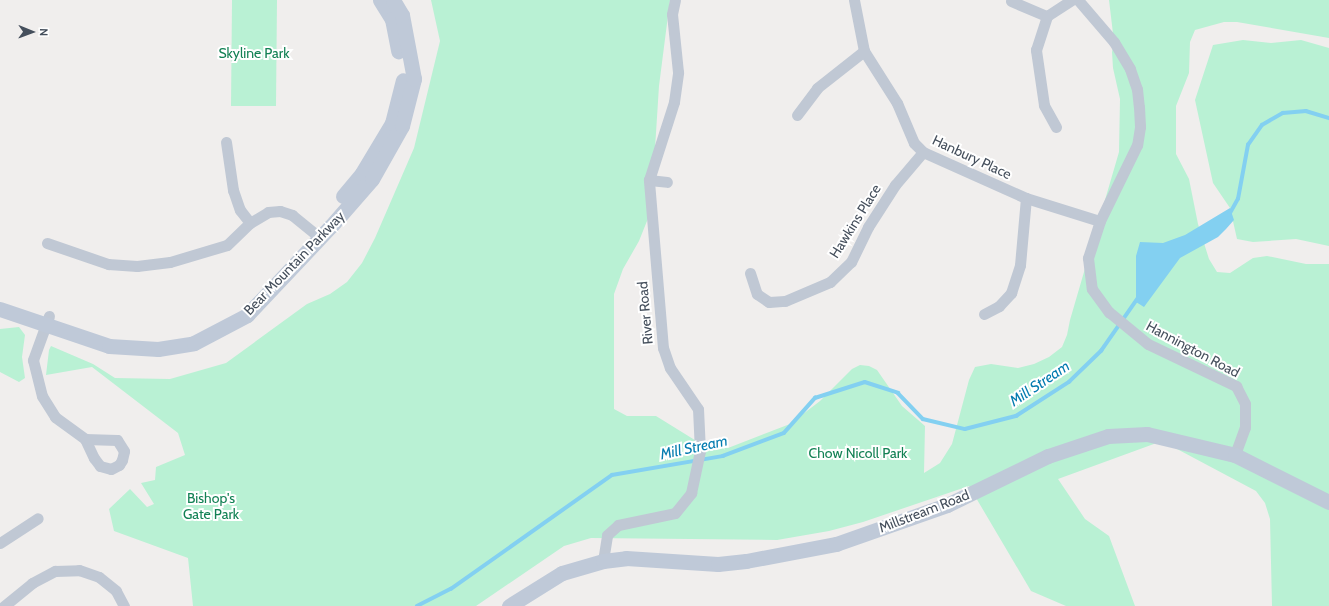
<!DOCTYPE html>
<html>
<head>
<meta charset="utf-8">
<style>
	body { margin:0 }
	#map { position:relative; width:1329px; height:606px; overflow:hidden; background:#f0eeed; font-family:Cabin,sans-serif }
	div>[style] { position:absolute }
	.green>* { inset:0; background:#b9f1d4 }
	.water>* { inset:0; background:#83d0f1 }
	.stream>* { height:3.5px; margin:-1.75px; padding:0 1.75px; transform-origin:1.75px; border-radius:1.75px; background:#83d0f1 }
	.street>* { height:11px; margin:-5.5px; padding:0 5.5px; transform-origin:5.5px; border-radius:5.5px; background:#c0c8d4 }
	.secondary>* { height:15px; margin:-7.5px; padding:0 7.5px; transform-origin:7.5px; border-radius:7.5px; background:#bfc9d8 }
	span { translate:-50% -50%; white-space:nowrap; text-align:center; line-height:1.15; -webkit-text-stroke:4px #fff; paint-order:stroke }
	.park-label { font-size:14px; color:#128154 }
	.street-label { font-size:14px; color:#454f5c }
	.water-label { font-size:15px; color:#047cb0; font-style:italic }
	.north { position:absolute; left:12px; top:12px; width:40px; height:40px; -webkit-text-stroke:3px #fff; paint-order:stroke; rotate:91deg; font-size:11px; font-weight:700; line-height:16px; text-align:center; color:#454f5c }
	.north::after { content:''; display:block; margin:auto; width:14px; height:18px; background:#454f5c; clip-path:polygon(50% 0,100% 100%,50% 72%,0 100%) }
</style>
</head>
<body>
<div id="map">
	<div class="green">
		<i style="clip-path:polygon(232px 0,277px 0,276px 106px,231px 106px)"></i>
		<i style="clip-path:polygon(431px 0,670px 0,659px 86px,651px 211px,639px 241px,623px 269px,614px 294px,614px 409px,627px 416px,656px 416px,698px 442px,714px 448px,728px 448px,790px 424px,820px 401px,852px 369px,860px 365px,869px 366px,877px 370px,902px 406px,925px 426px,924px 473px,940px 463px,952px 444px,969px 380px,975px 367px,991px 364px,1018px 368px,1034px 364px,1049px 357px,1062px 347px,1067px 335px,1070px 320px,1119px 152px,1120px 99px,1113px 68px,1112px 52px,1114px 42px,1109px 0,1329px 0,1329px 38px,1237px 22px,1224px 22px,1195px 30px,1190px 42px,1189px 73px,1176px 106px,1176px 154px,1189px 179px,1198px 224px,1209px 259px,1217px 272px,1230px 273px,1253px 258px,1267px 256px,1306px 264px,1329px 264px,1329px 606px,1272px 606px,1270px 519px,1265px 503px,1256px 491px,1162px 441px,1058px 479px,1085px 519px,1109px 536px,1135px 606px,1066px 606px,1031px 591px,969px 486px,863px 522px,829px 531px,777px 540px,591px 538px,564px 546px,476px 606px,193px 606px,188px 558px,114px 531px,109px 509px,130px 489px,147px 507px,154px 504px,141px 483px,155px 480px,156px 467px,185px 455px,178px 433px,92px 367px,46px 375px,49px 350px,51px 346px,93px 364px,115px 378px,170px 379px,226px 363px,307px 304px,330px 294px,347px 282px,362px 263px,375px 238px,414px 148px,440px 41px)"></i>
		<i style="clip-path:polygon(1243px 40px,1271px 43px,1301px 40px,1329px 48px,1329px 246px,1296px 239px,1253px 242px,1237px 239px,1230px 208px,1213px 183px,1195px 100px,1213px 45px)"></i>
		<i style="clip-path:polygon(19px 327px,25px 335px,22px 357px,25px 378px,19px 382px,0 372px,0 329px)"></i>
	</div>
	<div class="water">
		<i style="clip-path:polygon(1230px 208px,1234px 220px,1226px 229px,1218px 237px,1180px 258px,1144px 307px,1136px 302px,1136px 256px,1140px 242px,1163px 243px,1185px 235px)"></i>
	</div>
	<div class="stream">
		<i style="left:1229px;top:215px;width:18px;rotate:-61deg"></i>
		<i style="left:1238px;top:199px;width:55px;rotate:-79.5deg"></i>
		<i style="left:1248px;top:145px;width:24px;rotate:-55deg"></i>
		<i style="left:1262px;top:125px;width:24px;rotate:-30deg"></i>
		<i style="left:1283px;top:113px;width:23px;rotate:-5deg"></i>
		<i style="left:1306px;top:111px;width:24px;rotate:17deg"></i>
		<i style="left:417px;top:606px;width:38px;rotate:-27deg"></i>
		<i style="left:451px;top:589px;width:197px;rotate:-35.3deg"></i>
		<i style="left:612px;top:475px;width:113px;rotate:-9.7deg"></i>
		<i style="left:723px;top:456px;width:65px;rotate:-20.7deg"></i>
		<i style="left:784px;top:433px;width:47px;rotate:-48.5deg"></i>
		<i style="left:815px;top:398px;width:52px;rotate:-17.7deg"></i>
		<i style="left:865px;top:382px;width:35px;rotate:18deg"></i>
		<i style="left:898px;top:393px;width:36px;rotate:46deg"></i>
		<i style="left:923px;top:419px;width:43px;rotate:13.4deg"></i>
		<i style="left:965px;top:429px;width:53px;rotate:-14.3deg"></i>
		<i style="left:1016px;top:416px;width:63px;rotate:-32.7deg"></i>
		<i style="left:1069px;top:382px;width:45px;rotate:-44.1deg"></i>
		<i style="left:1101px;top:351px;width:65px;rotate:-55.1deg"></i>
	</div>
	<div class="street">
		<i style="left:854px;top:0;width:52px;rotate:78.9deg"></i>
		<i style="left:864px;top:51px;width:62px;rotate:57.6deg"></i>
		<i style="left:897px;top:103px;width:43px;rotate:67deg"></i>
		<i style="left:914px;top:143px;width:13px;rotate:45deg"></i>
		<i style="left:923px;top:152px;width:113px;rotate:24.1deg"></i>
		<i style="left:1026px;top:198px;width:77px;rotate:17.3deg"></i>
		<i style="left:1078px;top:0;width:55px;rotate:49.4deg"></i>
		<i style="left:1114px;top:42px;width:31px;rotate:59deg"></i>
		<i style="left:1130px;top:69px;width:21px;rotate:71deg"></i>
		<i style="left:1137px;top:89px;width:18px;rotate:84deg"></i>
		<i style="left:1139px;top:107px;width:20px;rotate:87deg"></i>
		<i style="left:1140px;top:127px;width:18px;rotate:99deg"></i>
		<i style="left:1137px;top:145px;width:85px;rotate:116deg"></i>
		<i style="left:1100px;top:221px;width:39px;rotate:108deg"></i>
		<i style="left:1088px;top:258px;width:31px;rotate:83deg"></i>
		<i style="left:1092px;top:289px;width:29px;rotate:54deg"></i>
		<i style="left:1109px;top:312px;width:50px;rotate:39.4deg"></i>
		<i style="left:1148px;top:344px;width:98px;rotate:25.5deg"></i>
		<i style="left:1236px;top:386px;width:20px;rotate:63deg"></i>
		<i style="left:1245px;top:404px;width:23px;rotate:90deg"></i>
		<i style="left:1245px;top:427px;width:30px;rotate:110deg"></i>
		<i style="left:1011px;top:1px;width:39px;rotate:23deg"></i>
		<i style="left:797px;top:115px;width:34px;rotate:-53deg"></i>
		<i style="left:817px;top:88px;width:60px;rotate:-38.2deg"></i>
		<i style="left:1056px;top:127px;width:25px;rotate:-119deg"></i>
		<i style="left:1044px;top:105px;width:56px;rotate:-98.3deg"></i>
		<i style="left:1036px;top:50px;width:36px;rotate:-72deg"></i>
		<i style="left:1047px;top:16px;width:30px;rotate:-33deg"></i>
		<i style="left:226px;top:142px;width:49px;rotate:81.7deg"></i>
		<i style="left:233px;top:190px;width:21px;rotate:71deg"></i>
		<i style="left:240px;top:210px;width:16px;rotate:52deg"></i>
		<i style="left:649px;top:180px;width:18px;rotate:6deg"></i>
		<i style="left:47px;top:243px;width:65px;rotate:19deg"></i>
		<i style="left:108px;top:264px;width:29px;rotate:4deg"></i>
		<i style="left:137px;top:266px;width:33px;rotate:-7deg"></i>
		<i style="left:170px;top:262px;width:59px;rotate:-16.6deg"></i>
		<i style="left:227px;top:245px;width:32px;rotate:-44deg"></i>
		<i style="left:250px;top:223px;width:21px;rotate:-31deg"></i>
		<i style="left:268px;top:212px;width:12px;rotate:-5deg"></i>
		<i style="left:280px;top:211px;width:13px;rotate:18deg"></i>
		<i style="left:292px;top:215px;width:36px;rotate:39deg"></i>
		<i style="left:750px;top:273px;width:22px;rotate:72deg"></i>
		<i style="left:757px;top:294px;width:14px;rotate:34deg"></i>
		<i style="left:769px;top:302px;width:16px;rotate:-4deg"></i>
		<i style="left:785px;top:301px;width:49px;rotate:-22.9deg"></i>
		<i style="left:830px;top:282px;width:29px;rotate:-44deg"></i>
		<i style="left:851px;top:262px;width:39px;rotate:-64deg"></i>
		<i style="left:868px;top:227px;width:50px;rotate:-57.3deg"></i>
		<i style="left:895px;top:185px;width:43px;rotate:-49.7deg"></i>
		<i style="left:984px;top:314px;width:17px;rotate:-28deg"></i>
		<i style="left:999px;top:306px;width:18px;rotate:-47deg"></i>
		<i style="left:1011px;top:293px;width:29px;rotate:-72deg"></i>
		<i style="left:1020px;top:265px;width:67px;rotate:-84.9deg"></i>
		<i style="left:49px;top:316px;width:47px;rotate:110deg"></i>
		<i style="left:33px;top:360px;width:37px;rotate:76deg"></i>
		<i style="left:42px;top:396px;width:25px;rotate:58deg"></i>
		<i style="left:55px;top:417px;width:37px;rotate:36deg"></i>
		<i style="left:85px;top:439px;width:21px;rotate:65deg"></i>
		<i style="left:94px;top:458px;width:10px;rotate:53deg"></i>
		<i style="left:100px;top:466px;width:11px;rotate:15deg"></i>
		<i style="left:111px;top:469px;width:9px;rotate:-27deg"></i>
		<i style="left:119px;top:465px;width:6px;rotate:-59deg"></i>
		<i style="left:122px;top:460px;width:9px;rotate:-77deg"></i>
		<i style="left:124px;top:451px;width:13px;rotate:-122deg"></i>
		<i style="left:117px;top:440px;width:32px;rotate:-178deg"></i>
		<i style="left:0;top:543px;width:45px;rotate:-33.3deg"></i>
		<i style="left:603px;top:561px;width:26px;rotate:-81deg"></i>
		<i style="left:607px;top:535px;width:15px;rotate:-42deg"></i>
		<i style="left:618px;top:525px;width:58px;rotate:-11.9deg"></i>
		<i style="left:675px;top:513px;width:26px;rotate:-51deg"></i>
		<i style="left:691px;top:493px;width:43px;rotate:-77.9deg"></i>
		<i style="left:700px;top:451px;width:42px;rotate:-92.7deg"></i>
		<i style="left:698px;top:409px;width:50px;rotate:-124.3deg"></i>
		<i style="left:670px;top:368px;width:21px;rotate:-109deg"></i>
		<i style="left:663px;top:348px;width:169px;rotate:-94.8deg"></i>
		<i style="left:649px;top:180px;width:82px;rotate:-72.2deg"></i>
		<i style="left:674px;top:102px;width:30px;rotate:-82deg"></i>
		<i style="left:678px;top:72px;width:58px;rotate:-95.9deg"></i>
		<i style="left:672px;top:14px;width:14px;rotate:-78deg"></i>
		<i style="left:4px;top:606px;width:36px;rotate:-39deg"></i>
		<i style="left:32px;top:583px;width:26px;rotate:-28deg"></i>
		<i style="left:55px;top:571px;width:24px;rotate:-2deg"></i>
		<i style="left:79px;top:570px;width:21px;rotate:19deg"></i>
		<i style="left:99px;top:577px;width:22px;rotate:39deg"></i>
		<i style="left:116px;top:591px;width:17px;rotate:62deg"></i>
	</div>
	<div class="secondary">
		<i style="left:380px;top:0;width:22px;rotate:58deg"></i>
		<i style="left:392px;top:19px;width:33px;rotate:79deg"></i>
		<i style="left:343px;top:196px;width:30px;rotate:-50deg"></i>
		<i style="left:362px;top:173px;width:58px;rotate:-59deg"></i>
		<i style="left:392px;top:123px;width:44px;rotate:-75.7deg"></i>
		<i style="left:0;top:309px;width:115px;rotate:18.7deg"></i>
		<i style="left:109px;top:346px;width:49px;rotate:3.5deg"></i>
		<i style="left:158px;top:349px;width:36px;rotate:-9deg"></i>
		<i style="left:194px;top:343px;width:60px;rotate:-27.8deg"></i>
		<i style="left:247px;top:315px;width:122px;rotate:-46.7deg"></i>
		<i style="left:331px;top:226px;width:62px;rotate:-48.9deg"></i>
		<i style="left:372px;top:179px;width:61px;rotate:-60.5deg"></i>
		<i style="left:402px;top:126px;width:49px;rotate:-75.7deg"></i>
		<i style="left:414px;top:79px;width:65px;rotate:-100.6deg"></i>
		<i style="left:402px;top:15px;width:17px;rotate:-121deg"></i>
		<i style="left:509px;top:606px;width:62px;rotate:-31.9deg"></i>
		<i style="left:562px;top:573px;width:43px;rotate:-16.3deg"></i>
		<i style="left:603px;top:561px;width:23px;rotate:-7deg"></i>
		<i style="left:626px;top:558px;width:92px;rotate:3.7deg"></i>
		<i style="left:718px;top:564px;width:28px;rotate:-6deg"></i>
		<i style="left:746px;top:561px;width:92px;rotate:-10.7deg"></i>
		<i style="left:836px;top:544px;width:118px;rotate:-19.4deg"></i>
		<i style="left:947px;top:505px;width:112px;rotate:-25.9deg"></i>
		<i style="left:1048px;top:456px;width:63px;rotate:-18.4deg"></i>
		<i style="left:1108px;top:436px;width:39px;rotate:-3deg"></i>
		<i style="left:1147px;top:434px;width:90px;rotate:13.4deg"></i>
		<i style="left:1235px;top:455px;width:105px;rotate:26.6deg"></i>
	</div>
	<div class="park-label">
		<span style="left:254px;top:53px">Skyline Park</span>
		<span style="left:858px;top:453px">Chow Nicoll Park</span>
		<span style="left:211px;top:506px">Bishop's<br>Gate Park</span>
	</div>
	<div class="street-label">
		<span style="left:972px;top:157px;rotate:25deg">Hanbury Place</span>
		<span style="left:855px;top:221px;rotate:-58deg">Hawkins Place</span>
		<span style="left:294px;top:263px;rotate:-46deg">Bear Mountain Parkway</span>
		<span style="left:645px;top:313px;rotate:-95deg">River Road</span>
		<span style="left:1193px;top:349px;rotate:28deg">Hannington Road</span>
		<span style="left:924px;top:511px;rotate:-21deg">Millstream Road</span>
	</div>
	<div class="water-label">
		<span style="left:1040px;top:384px;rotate:-34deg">Mill Stream</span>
		<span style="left:694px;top:448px;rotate:-12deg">Mill Stream</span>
	</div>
	<div class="north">N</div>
</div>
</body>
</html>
